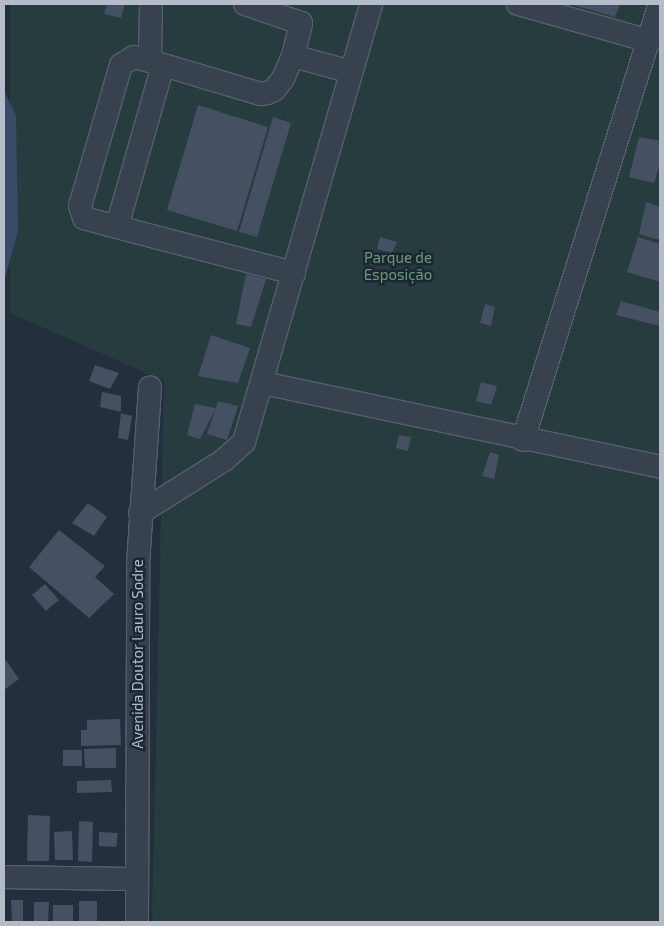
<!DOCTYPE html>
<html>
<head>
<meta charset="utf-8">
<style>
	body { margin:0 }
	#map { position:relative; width:664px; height:926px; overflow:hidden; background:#242f3e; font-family:"Exo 2",sans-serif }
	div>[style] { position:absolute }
	.green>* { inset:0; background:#263c3f }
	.water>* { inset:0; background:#394c67 }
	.building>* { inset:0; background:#455162 }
	.roads { filter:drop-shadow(1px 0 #565f6c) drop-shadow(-1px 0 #565f6c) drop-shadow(0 1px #565f6c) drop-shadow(0 -1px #565f6c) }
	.minor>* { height:22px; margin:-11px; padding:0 11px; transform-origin:11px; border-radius:11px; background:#38414e }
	span { translate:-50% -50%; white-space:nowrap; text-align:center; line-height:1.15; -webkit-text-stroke:5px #1d2633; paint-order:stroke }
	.park-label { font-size:15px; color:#6b9a76 }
	.street-label { font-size:15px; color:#b4bcc9 }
	.frame { position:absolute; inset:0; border:5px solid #b4bcc9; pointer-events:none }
</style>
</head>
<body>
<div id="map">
	<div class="green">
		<i style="clip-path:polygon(10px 4px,660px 4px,660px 922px,152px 922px,164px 381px,10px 313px)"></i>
	</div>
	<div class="water">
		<i style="clip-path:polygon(4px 91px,16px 115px,18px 231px,4px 282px)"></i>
	</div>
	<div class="building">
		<i style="clip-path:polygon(107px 4px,125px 4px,121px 18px,104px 14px)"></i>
		<i style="clip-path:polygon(570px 4px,620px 4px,615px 17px)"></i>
		<i style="clip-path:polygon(198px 105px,268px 127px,237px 231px,167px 210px)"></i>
		<i style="clip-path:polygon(273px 117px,291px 123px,257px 237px,239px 232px)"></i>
		<i style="clip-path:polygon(639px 137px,660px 141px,660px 164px,654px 183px,629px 177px)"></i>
		<i style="clip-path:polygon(646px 202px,660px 207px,660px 240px,639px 234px)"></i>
		<i style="clip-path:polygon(380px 237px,397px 242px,392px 253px,377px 249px)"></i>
		<i style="clip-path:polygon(638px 237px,660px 244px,660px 282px,627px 272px)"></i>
		<i style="clip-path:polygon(246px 274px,266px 279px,251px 327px,236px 324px)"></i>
		<i style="clip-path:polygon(621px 301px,660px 312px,660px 326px,616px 315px)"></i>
		<i style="clip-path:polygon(485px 304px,495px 307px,491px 326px,480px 323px)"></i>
		<i style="clip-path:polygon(211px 335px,250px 348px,238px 383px,198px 376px)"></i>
		<i style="clip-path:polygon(95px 365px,119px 373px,110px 389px,89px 381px)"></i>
		<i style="clip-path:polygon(481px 382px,497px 386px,491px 405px,476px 401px)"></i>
		<i style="clip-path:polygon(102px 392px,121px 396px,121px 412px,100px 407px)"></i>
		<i style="clip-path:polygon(218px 401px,238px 406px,227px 440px,207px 434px,216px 408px,200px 439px,187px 435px,195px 404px,216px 408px)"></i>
		<i style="clip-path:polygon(121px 413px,132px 416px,128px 440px,118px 438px)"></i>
		<i style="clip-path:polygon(399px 435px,411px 437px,408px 451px,396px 448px)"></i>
		<i style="clip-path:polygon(490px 452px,499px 455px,494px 479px,482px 476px)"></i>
		<i style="clip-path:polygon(88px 503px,107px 517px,94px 536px,72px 523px)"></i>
		<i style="clip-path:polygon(59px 530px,105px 566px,95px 577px,114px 594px,89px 618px,29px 567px)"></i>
		<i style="clip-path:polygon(45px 584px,59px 600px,46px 611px,32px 595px)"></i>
		<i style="clip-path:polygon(5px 659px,19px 679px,4px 690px,4px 660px)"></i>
		<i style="clip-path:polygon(120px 719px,121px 745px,81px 746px,81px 730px,87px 730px,87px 720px)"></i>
		<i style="clip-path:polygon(116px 748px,116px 768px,85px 768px,84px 749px)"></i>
		<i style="clip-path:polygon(63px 750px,82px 750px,82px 766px,63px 766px)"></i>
		<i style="clip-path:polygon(111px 780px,112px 792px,77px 793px,77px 781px)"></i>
		<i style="clip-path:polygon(28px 815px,50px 816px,49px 861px,27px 861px)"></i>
		<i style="clip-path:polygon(79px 821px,93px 822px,92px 862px,78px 861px)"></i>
		<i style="clip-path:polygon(72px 831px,73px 860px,55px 860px,54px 832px)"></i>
		<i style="clip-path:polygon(99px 832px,118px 833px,116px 847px,99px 846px)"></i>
		<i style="clip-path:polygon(11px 900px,23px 900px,23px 922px,12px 922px)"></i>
		<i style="clip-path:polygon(79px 901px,97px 901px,97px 922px,79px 922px)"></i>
		<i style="clip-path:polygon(34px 902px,49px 902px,48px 922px,34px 922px)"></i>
		<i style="clip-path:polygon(53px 905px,73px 905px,73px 922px,53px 922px)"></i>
	</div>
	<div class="roads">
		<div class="minor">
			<i style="left:151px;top:4px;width:57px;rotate:91deg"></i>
			<i style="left:150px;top:61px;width:116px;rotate:16.6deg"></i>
			<i style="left:261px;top:94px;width:6px;rotate:-9deg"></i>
			<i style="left:267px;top:93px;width:8px;rotate:-23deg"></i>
			<i style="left:274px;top:90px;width:14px;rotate:-51deg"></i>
			<i style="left:283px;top:79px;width:25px;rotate:-67deg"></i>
			<i style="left:293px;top:56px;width:34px;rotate:-76deg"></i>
			<i style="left:301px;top:23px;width:59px;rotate:-161.3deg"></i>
			<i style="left:518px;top:4px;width:137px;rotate:15.7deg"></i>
			<i style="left:293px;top:56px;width:60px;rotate:15.4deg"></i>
			<i style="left:163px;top:65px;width:168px;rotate:105.9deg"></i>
			<i style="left:117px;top:227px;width:183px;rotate:14.6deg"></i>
			<i style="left:117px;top:227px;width:34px;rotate:-165deg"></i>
			<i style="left:84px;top:218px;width:13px;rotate:-108deg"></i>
			<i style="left:80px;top:206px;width:147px;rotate:-73.8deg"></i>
			<i style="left:121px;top:65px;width:15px;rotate:-32deg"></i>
			<i style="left:134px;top:57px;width:16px;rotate:14deg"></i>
			<i style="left:263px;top:383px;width:406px;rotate:11.9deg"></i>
			<i style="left:523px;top:440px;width:457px;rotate:-72.6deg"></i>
			<i style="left:140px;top:513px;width:99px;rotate:-32.2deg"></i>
			<i style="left:224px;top:460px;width:27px;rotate:-42deg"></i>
			<i style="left:244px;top:442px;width:456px;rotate:-73.8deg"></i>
			<i style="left:4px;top:877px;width:133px;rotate:0.9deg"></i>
			<i style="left:137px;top:922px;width:358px;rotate:-89.8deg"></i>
			<i style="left:138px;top:564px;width:177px;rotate:-86.1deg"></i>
		</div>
	</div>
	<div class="park-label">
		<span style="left:398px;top:266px">Parque de<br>Esposição</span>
	</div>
	<div class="street-label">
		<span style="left:138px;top:654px;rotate:-90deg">Avenida Doutor Lauro Sodre</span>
	</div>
	<div class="frame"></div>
</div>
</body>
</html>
